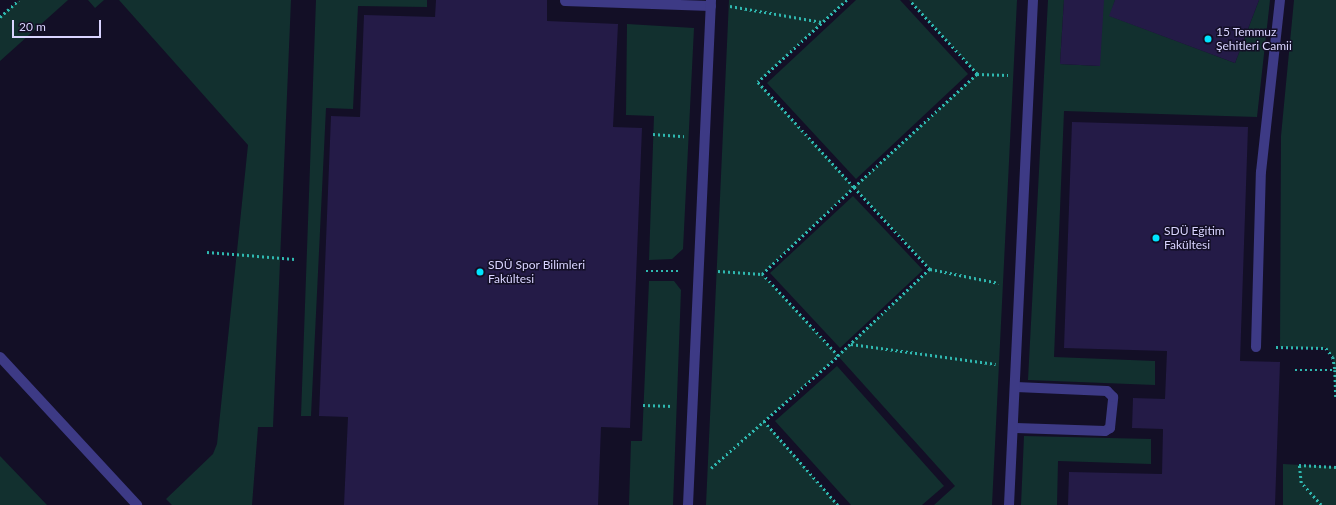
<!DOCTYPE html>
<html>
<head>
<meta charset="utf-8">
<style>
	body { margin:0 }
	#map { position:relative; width:1336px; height:505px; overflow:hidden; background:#130f26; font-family:Lato,sans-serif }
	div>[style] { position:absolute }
	.green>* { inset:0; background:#12302f }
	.building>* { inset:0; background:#241b47 }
	.path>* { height:2.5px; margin-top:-1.25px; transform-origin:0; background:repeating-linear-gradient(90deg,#2fb8b0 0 2px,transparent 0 5px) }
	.service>* { height:10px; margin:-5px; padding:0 5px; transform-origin:5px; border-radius:5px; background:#3d3a85 }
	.minor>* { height:10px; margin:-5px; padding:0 5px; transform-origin:5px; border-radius:5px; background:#3d3a85 }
	.dots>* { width:11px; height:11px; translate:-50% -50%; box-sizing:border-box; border:2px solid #130f26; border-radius:50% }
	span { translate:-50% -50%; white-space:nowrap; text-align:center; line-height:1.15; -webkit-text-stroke:3px #130f26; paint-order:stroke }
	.poi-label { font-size:12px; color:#d9d4ff }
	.left { translate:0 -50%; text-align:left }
	.scale { position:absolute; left:12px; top:20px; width:89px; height:18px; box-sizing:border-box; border:2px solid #d9d4ff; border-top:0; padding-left:5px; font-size:12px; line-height:14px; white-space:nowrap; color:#d9d4ff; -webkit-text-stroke:3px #130f26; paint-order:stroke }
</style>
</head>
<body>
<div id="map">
	<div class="green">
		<i style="clip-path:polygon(19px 0,68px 0,0 61px,0 17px)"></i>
		<i style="clip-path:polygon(88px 0,104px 0,95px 8px)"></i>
		<i style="clip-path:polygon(119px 0,291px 0,273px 427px,258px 427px,252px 505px,172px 505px,166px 499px,213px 454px,217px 444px,248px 145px)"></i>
		<i style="clip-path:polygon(316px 0,427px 0,427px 7px,358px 6px,353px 109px,326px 108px,311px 416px,301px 416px)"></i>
		<i style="clip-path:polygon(evenodd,729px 0,847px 0,758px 82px,854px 187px,977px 74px,909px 0,1017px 0,992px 505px,934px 505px,955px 486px,838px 356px,764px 421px,838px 505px,706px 505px,729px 0,854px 187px,930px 269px,838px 355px,762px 274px,854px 187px)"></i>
		<i style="clip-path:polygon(856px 0,900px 0,968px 74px,856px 179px,767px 83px)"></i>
		<i style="clip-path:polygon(1048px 0,1064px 0,1060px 64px,1100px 66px,1096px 0,1115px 0,1110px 16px,1235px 63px,1259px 0,1270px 0,1257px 117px,1064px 111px,1054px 357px,1155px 361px,1155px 385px,1028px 380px)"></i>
		<i style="clip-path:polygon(1294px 0,1336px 0,1336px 398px,1333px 357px,1326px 348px,1280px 347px,1281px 136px)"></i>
		<i style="clip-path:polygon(627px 24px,694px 28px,683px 249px,672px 259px,649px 260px,654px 116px,626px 115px)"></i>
		<i style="clip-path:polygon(853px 196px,923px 270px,840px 348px,770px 273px)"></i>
		<i style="clip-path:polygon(649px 281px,674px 281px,681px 290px,673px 505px,629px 505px,631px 441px,642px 441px)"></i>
		<i style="clip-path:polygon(837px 366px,944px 486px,922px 505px,851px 505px,775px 421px)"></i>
		<i style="clip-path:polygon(1024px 436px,1151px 439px,1151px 464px,1058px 461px,1057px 505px,1021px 505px)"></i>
		<i style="clip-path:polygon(0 456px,47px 505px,0 505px)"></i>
		<i style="clip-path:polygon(1283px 464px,1336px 467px,1336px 505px,1283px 505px)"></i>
	</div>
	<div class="building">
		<i style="clip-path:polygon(436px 0,547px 0,547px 21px,618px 24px,613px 127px,642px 128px,630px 428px,601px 427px,598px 505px,344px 505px,348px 417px,319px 416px,331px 116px,360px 117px,364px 15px,435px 17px)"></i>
		<i style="clip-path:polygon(1064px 0,1104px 0,1100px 66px,1060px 64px)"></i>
		<i style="clip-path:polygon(1115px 0,1259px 0,1235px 63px,1109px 16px)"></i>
		<i style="clip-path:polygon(1072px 122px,1248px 127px,1240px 361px,1280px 362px,1275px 505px,1068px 505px,1069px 472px,1162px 474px,1163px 429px,1132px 428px,1133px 398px,1165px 399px,1167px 351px,1064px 348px)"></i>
	</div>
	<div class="path">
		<i style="left:847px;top:0;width:121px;rotate:137.3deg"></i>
		<i style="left:758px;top:82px;width:142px;rotate:47.6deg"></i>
		<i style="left:854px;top:187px;width:167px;rotate:-42.6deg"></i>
		<i style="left:977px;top:74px;width:100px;rotate:-132.6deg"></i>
		<i style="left:730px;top:6px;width:93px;rotate:9.9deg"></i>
		<i style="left:0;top:17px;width:25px;rotate:-42deg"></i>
		<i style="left:977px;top:74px;width:31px;rotate:2deg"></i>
		<i style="left:653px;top:134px;width:31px;rotate:4deg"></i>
		<i style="left:854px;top:187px;width:112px;rotate:47.2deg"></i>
		<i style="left:930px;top:269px;width:127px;rotate:136.6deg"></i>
		<i style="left:838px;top:356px;width:112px;rotate:-132.8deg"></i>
		<i style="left:762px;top:274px;width:127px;rotate:-43.4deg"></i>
		<i style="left:207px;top:252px;width:88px;rotate:4.5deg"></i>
		<i style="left:930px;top:269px;width:70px;rotate:11.5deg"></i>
		<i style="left:646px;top:271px;width:33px"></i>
		<i style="left:718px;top:271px;width:44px;rotate:3.9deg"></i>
		<i style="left:851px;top:344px;width:146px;rotate:7.9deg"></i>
		<i style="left:1276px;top:347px;width:50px;rotate:1.1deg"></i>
		<i style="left:1326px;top:348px;width:11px;rotate:52deg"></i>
		<i style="left:1333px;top:357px;width:13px;rotate:81deg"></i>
		<i style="left:1295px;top:370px;width:40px"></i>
		<i style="left:1335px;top:370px;width:28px;rotate:88deg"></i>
		<i style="left:643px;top:405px;width:30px;rotate:2deg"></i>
		<i style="left:764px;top:421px;width:112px;rotate:48.6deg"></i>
		<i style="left:711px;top:468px;width:169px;rotate:-41.4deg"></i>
		<i style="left:1321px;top:505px;width:30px;rotate:-132deg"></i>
		<i style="left:1301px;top:483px;width:18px;rotate:-96deg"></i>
		<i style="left:1299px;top:465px;width:37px;rotate:3deg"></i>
	</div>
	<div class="service">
		<i style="left:565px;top:1px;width:146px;rotate:2deg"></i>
		<i style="left:1256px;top:347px;width:175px;rotate:-88.4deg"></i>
		<i style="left:1261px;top:172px;width:173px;rotate:-83.7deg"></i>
		<i style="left:1013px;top:428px;width:92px;rotate:1.9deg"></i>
		<i style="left:1105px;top:431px;width:6px;rotate:-31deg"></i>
		<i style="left:1110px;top:428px;width:31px;rotate:-84deg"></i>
		<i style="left:1113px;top:397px;width:8px;rotate:-135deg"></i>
		<i style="left:1107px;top:391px;width:92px;rotate:-177.5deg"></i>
		<i style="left:1009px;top:505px;width:506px;rotate:-87.28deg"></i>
	</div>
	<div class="minor">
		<i style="left:0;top:357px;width:202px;rotate:47.2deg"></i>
		<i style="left:688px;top:505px;width:506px;rotate:-87.39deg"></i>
	</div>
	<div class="dots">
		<i style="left:1208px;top:39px;background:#00e5ff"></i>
		<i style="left:1156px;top:238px;background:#00e5ff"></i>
		<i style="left:480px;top:272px;background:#00e5ff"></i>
	</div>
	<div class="poi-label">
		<span class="left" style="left:1216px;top:39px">15 Temmuz<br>Şehitleri Camii</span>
		<span class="left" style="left:1164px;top:238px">SDÜ Eğitim<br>Fakültesi</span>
		<span class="left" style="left:488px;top:272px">SDÜ Spor Bilimleri<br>Fakültesi</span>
	</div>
	<div class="scale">20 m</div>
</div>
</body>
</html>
